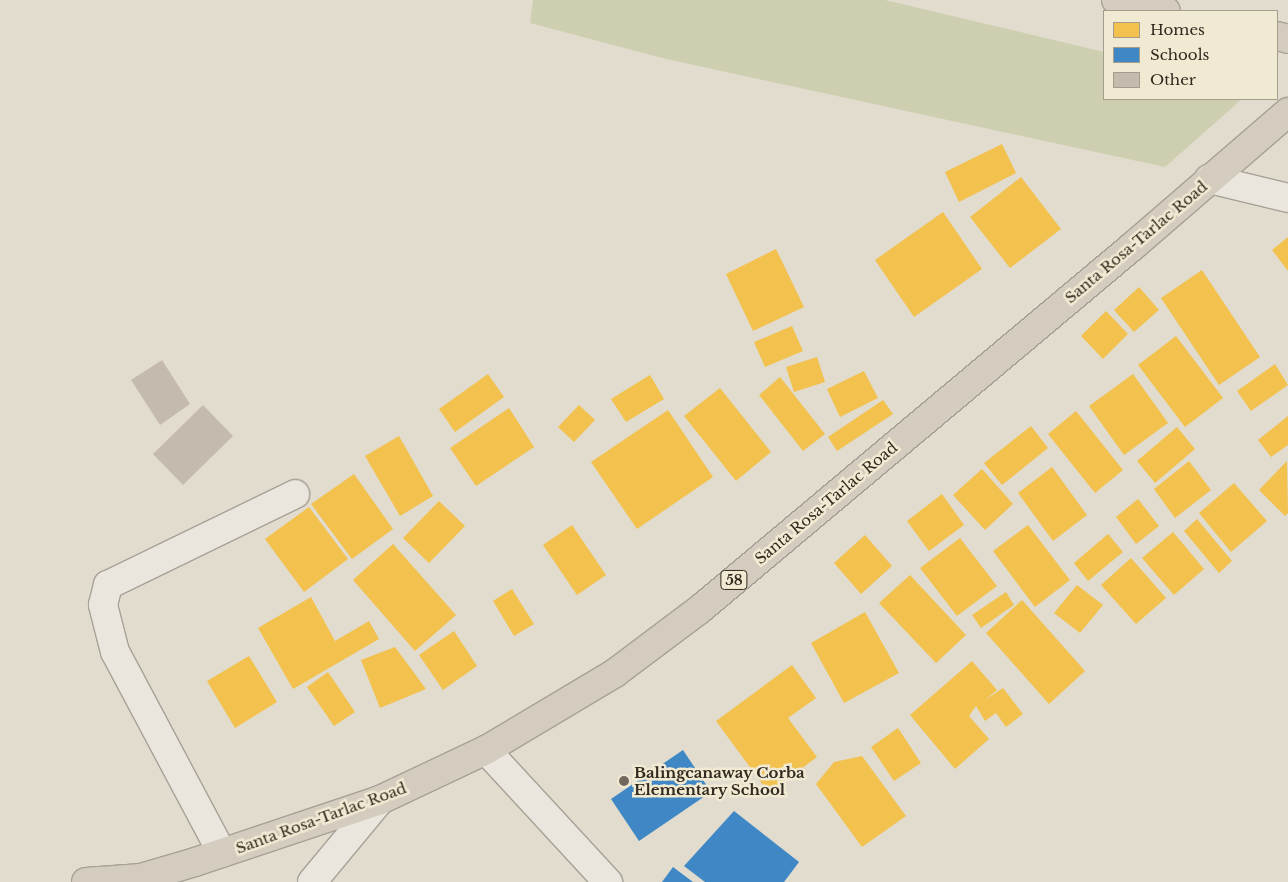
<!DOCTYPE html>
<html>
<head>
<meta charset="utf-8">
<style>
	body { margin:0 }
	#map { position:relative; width:1288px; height:882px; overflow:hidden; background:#e1dccd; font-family:"Libre Baskerville",serif }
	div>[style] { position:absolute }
	.green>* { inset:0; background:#cecfb1 }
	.homes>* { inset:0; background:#f2c14e }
	.schools>* { inset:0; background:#3f88c5 }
	.building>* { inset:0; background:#c4bbae }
	.roads { filter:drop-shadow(1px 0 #a6a196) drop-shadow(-1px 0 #a6a196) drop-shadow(0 1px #a6a196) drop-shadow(0 -1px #a6a196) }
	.minor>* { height:28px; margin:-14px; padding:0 14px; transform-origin:14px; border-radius:14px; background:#eae6de }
	.highway>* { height:28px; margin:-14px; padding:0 14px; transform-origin:14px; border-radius:14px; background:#d4ccbe }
	.dots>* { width:14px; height:14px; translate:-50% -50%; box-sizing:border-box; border:2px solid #f1ead3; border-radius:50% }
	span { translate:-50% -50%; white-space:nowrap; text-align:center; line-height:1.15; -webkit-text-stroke:5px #f1ead3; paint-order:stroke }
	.shield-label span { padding:1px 4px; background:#f1ead3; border:1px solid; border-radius:4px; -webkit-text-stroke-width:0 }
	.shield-label { font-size:14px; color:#332a1f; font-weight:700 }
	.street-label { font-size:15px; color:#332a1f }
	.poi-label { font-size:15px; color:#332a1f; font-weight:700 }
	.left { translate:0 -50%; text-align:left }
	.legend { position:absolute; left:1103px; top:10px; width:175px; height:90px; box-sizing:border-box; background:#f1ead3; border:1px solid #a59d8b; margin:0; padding:6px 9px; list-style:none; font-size:15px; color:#332a1f }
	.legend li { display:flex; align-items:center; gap:10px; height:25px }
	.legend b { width:25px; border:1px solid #a59d8b }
</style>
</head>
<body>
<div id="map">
	<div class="green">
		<i style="clip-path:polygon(533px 0,885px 0,1104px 52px,1104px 99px,1242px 99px,1165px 167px,666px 59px,530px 23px)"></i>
	</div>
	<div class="homes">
		<i style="clip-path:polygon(1002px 144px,1016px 173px,959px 202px,945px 172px)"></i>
		<i style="clip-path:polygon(1021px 177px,1061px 229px,1010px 268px,970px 217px)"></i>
		<i style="clip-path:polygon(943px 212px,982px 269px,914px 317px,875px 260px)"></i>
		<i style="clip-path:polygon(1288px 237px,1288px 271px,1272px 250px)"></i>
		<i style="clip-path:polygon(776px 249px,804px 307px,753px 331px,726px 274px)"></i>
		<i style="clip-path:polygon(1202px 270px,1260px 357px,1219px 385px,1161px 298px)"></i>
		<i style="clip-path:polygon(1139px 287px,1159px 310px,1134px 332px,1114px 310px)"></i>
		<i style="clip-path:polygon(1106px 311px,1128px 334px,1103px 359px,1081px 336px)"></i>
		<i style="clip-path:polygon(792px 326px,803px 351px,765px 367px,754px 342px)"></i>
		<i style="clip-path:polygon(1176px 336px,1223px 398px,1185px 427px,1138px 365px)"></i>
		<i style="clip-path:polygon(817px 357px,825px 382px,794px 392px,786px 367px)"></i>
		<i style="clip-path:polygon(1275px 364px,1288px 385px,1251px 411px,1237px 391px)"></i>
		<i style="clip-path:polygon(864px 371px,878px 398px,840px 417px,827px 389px)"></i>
		<i style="clip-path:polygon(488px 374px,504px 397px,455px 432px,439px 409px)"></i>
		<i style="clip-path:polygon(1133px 374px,1168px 423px,1124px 455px,1089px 406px)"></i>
		<i style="clip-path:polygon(650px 375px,664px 399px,626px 422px,611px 399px)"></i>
		<i style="clip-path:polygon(780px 377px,825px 434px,803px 451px,759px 395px)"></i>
		<i style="clip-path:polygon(720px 388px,771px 452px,736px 481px,684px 416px)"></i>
		<i style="clip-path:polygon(883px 400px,893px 414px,837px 451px,828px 437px)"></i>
		<i style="clip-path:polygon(579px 405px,595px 420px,574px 442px,558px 427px)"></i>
		<i style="clip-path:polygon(509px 408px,534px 447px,476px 486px,450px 448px)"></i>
		<i style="clip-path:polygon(668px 410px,713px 477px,637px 529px,591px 462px)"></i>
		<i style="clip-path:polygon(1076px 411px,1123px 470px,1095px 493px,1048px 434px)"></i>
		<i style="clip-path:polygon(1288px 416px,1288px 445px,1271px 457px,1258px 440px)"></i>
		<i style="clip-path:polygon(1031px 426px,1048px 448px,1002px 485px,984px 463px)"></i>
		<i style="clip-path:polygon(1177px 427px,1195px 449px,1155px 483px,1137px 461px)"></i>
		<i style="clip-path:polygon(399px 436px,433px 496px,400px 516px,365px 456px)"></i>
		<i style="clip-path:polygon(1189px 461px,1211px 490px,1175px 518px,1154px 489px)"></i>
		<i style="clip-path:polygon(1287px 461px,1288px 513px,1285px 516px,1259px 490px)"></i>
		<i style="clip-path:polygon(1052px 467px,1087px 515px,1053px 541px,1018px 493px)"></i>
		<i style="clip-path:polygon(982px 469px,1013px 504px,985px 530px,953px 495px)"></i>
		<i style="clip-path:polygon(354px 474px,393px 529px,352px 559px,311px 504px)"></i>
		<i style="clip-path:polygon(1234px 483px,1267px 521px,1231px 552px,1199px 513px)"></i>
		<i style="clip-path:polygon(942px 494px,964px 525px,929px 551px,907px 521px)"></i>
		<i style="clip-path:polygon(1138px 499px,1159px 526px,1136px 544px,1116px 517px)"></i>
		<i style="clip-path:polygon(439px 501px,465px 526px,429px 563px,403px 538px)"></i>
		<i style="clip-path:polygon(309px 507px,348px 559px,304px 592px,265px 539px)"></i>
		<i style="clip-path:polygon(1197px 519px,1232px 561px,1219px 573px,1184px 531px)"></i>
		<i style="clip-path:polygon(572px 525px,606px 575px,577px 595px,543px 545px)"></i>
		<i style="clip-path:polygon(1028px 525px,1070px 580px,1035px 607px,993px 551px)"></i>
		<i style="clip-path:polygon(1173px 532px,1204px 569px,1174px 595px,1142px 558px)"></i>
		<i style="clip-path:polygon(1108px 534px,1123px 552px,1088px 581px,1074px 563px)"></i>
		<i style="clip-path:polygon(865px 535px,892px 566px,861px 594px,834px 563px)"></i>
		<i style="clip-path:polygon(960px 538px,997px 586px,957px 616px,920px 568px)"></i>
		<i style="clip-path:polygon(393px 544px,456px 615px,415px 651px,353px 580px)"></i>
		<i style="clip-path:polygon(1131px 558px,1166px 598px,1136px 624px,1101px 585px)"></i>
		<i style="clip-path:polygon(910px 575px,966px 635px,936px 663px,879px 603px)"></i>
		<i style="clip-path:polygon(1077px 585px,1103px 605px,1080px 633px,1054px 613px)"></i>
		<i style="clip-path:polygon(512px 589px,534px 624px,514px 636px,493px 601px)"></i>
		<i style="clip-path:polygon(1006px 592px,1014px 605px,981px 628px,972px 615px)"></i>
		<i style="clip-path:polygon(311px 597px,335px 641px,369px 621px,379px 639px,293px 689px,258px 628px)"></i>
		<i style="clip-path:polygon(1022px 600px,1085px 671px,1049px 704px,986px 633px)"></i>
		<i style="clip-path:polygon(865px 612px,899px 673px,844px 703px,811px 643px)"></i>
		<i style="clip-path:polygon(454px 631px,477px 666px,443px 690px,419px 655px)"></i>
		<i style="clip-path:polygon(395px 647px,426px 689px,380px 708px,361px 660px)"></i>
		<i style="clip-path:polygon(249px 656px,277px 702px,235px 728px,207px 681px)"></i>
		<i style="clip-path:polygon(972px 661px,997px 690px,985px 700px,1003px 688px,1023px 714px,1006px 727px,996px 713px,985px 721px,976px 706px,969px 716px,989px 739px,955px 769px,910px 715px)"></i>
		<i style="clip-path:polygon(792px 665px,816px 698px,788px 718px,817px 757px,769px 793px,716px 721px)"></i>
		<i style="clip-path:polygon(328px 672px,355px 712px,334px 726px,307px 687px)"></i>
		<i style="clip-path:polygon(898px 728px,921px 763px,894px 781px,871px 747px)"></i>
		<i style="clip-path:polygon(862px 756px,906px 816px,862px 847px,816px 784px,834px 762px)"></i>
	</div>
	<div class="schools">
		<i style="clip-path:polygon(683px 750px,711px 792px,639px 841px,611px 799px)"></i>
		<i style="clip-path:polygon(734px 811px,799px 862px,784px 882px,705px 882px,684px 866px)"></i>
		<i style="clip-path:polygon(673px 867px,693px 882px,662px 882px)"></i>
	</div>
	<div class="building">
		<i style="clip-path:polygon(162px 360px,190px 404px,160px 425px,131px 380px)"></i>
		<i style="clip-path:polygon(203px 405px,233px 436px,183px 485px,153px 454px)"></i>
	</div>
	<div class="roads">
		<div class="minor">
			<i style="left:1209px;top:179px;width:81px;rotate:13.5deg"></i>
			<i style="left:486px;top:750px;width:180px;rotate:47.3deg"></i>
			<i style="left:222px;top:853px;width:228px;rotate:-118deg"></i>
			<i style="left:115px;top:652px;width:49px;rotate:-104.3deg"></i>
			<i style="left:103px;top:605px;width:21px;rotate:-76deg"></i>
			<i style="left:108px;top:585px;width:208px;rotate:-25.9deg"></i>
			<i style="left:312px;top:882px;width:107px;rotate:-50.3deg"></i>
		</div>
		<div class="highway">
			<i style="left:1116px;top:0;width:51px;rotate:12.4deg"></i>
			<i style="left:1277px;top:36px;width:11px;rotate:15deg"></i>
			<i style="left:86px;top:882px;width:55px;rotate:-4.2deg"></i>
			<i style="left:141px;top:878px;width:56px;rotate:-16.5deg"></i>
			<i style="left:195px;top:862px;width:195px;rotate:-18.5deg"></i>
			<i style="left:380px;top:800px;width:117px;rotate:-25.3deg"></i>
			<i style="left:486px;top:750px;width:150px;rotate:-30.8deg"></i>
			<i style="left:615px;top:673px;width:105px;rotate:-36.9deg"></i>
			<i style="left:699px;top:610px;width:566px;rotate:-39.99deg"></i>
			<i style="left:1133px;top:246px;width:205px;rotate:-40.8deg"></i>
		</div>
	</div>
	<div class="dots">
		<i style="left:624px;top:781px;background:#70685c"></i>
	</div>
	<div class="shield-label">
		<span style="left:734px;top:580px">58</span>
	</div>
	<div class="street-label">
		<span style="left:1136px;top:242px;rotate:-40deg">Santa Rosa-Tarlac Road</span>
		<span style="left:826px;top:503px;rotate:-40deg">Santa Rosa-Tarlac Road</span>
		<span style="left:321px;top:818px;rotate:-20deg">Santa Rosa-Tarlac Road</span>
	</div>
	<div class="poi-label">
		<span class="left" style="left:634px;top:781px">Balingcanaway Corba<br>Elementary School</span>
	</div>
	<ul class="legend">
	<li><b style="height:14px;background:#f2c14e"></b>Homes</li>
	<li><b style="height:14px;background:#3f88c5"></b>Schools</li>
	<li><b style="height:14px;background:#c4bbae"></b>Other</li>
	</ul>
</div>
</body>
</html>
